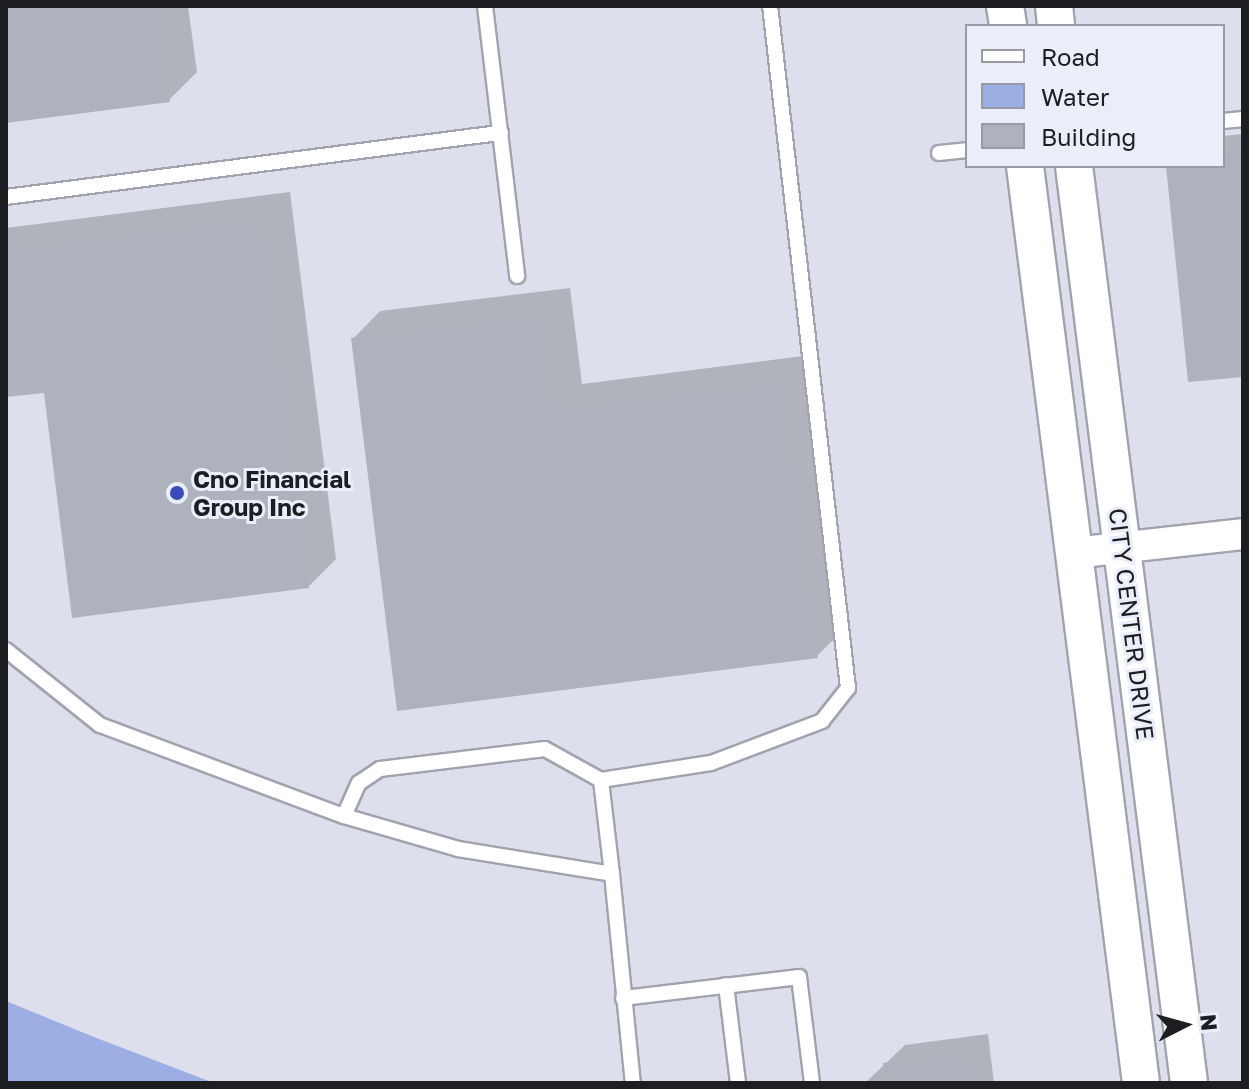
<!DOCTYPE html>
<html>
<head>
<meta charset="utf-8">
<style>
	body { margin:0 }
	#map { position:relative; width:1249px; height:1089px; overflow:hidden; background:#dde0ec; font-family:"Golos Text",sans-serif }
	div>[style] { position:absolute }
	.water>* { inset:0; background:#9daee5 }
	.shadow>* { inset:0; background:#0003 }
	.building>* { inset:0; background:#aeb2bd }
	.roads { filter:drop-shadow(2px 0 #a1a4af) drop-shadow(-2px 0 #a1a4af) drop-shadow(0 2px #a1a4af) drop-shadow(0 -2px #a1a4af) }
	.service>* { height:14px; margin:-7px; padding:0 7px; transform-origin:7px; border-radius:7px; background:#fff }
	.minor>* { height:30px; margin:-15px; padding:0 15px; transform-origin:15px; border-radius:15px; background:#fff }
	.tertiary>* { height:36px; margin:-18px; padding:0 18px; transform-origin:18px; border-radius:18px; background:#fff }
	.dots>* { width:22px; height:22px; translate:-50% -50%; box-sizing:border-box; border:4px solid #eaeef9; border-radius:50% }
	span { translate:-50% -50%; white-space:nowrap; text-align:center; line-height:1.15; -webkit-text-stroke:6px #eaeef9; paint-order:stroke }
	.poi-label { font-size:24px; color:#1d1e22; font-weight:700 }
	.left { translate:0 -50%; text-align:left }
	.street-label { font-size:24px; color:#1d1e22 }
	.frame { position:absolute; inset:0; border:8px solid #1d1e22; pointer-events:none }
	.legend { position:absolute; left:965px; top:24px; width:260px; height:144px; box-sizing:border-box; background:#eaeef9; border:2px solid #989ba3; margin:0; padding:10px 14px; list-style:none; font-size:24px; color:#1d1e22 }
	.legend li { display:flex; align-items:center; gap:16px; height:40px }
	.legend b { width:40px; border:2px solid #989ba3 }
	.north { position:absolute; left:1145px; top:985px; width:80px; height:80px; -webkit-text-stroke:6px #eaeef9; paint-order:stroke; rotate:84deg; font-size:22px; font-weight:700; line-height:32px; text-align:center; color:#1d1e22 }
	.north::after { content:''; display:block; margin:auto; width:28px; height:36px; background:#1d1e22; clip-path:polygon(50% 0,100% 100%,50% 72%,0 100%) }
</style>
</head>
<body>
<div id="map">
	<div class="water">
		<i style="clip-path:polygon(6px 1001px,94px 1037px,214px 1083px,6px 1083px)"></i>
	</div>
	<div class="shadow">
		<i style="clip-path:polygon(6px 6px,188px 6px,197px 72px,169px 100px,6px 121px)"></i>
		<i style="clip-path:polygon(1243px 134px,1243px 375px,1168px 166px,1223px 166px,1223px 136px)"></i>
		<i style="clip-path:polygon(290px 192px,336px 559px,309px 586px,45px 390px,6px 395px,6px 228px)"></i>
		<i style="clip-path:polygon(570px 288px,582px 384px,811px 355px,844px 629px,817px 656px,353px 339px,380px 311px)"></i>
		<i style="clip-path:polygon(988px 1034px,994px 1083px,865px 1083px,905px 1045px)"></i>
	</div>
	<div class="building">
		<i style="clip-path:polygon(6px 6px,157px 6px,170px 102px,6px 123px)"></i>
		<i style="clip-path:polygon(1243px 150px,1243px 377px,1188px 382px,1166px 166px,1223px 166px,1223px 152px)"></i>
		<i style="clip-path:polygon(263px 218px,309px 588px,72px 618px,44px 393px,6px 397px,6px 251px)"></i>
		<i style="clip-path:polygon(544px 314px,555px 410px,784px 382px,818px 658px,397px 711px,351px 338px)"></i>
		<i style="clip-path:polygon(969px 1053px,973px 1083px,886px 1083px,883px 1063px)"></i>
	</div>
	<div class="roads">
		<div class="service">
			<i style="left:485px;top:6px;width:272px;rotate:83.2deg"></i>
			<i style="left:1223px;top:121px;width:20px;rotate:-6deg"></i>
			<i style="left:939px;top:153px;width:28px;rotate:-6deg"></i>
			<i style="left:6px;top:197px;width:499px;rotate:-7.4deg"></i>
			<i style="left:6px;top:650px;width:120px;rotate:38.6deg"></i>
			<i style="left:100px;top:725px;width:260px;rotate:20.5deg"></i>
			<i style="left:344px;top:816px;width:119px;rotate:16.1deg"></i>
			<i style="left:458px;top:849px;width:156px;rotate:9.2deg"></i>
			<i style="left:612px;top:874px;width:210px;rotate:84.3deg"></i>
			<i style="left:344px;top:816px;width:36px;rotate:-66deg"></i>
			<i style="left:359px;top:783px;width:25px;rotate:-34deg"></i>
			<i style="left:380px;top:769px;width:166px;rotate:-6.9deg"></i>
			<i style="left:545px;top:749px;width:64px;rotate:29deg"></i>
			<i style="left:612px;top:874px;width:95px;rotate:-96.7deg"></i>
			<i style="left:601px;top:780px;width:111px;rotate:-8.8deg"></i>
			<i style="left:711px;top:763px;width:119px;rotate:-20.7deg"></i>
			<i style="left:822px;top:721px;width:42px;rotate:-51.8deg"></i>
			<i style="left:848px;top:688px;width:686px;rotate:-96.52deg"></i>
			<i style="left:726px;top:985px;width:99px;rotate:83deg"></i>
			<i style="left:623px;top:998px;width:177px;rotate:-6.8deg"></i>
			<i style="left:799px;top:977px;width:107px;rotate:83deg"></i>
		</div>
		<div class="minor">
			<i style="left:1074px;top:553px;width:170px;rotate:-6.4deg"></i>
		</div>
		<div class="tertiary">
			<i style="left:1005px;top:6px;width:20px;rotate:81deg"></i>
			<i style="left:1054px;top:6px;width:20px;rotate:84deg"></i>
			<i style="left:1025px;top:166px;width:924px;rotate:82.79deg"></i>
			<i style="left:1074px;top:166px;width:924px;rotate:82.85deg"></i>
		</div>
	</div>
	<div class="dots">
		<i style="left:177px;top:493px;background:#3a4bbe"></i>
	</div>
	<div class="poi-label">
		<span class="left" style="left:193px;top:493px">Cno Financial<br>Group Inc</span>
	</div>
	<div class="street-label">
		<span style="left:1132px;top:624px;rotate:83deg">CITY CENTER DRIVE</span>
	</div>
	<div class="frame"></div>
	<ul class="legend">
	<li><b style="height:10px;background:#fff"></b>Road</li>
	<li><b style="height:22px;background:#9daee5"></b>Water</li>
	<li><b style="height:22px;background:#aeb2bd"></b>Building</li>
	</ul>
	<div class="north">N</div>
</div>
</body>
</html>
